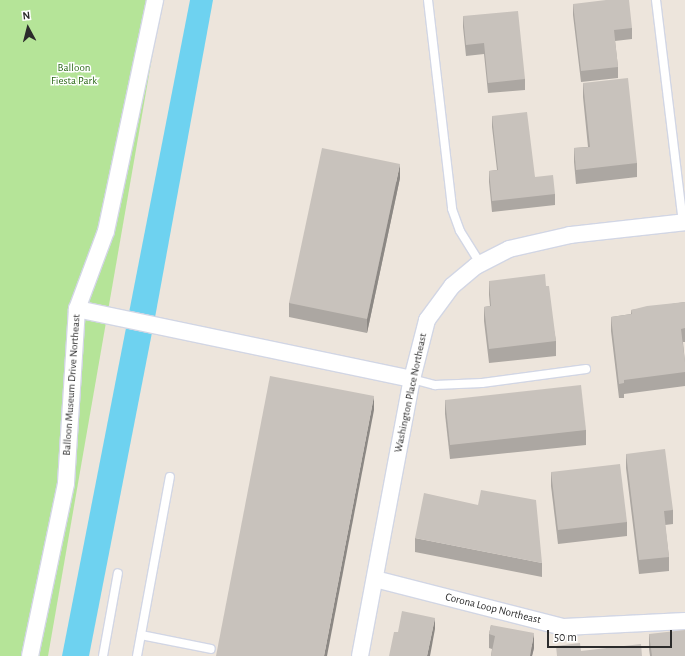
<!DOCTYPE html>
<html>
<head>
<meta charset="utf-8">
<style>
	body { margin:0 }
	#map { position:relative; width:685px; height:656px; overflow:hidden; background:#ede5dc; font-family:"Alegreya Sans",sans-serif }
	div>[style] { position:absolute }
	.green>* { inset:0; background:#b5e498 }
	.water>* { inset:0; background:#6ed2f0 }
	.roads { filter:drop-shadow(1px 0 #d2d6e4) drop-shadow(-1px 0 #d2d6e4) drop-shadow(0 1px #d2d6e4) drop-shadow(0 -1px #d2d6e4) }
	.service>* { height:8px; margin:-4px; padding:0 4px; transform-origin:4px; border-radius:4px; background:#fff }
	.minor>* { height:16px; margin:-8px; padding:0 8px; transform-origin:8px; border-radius:8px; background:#fff }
	.wall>* { inset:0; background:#aca7a2 }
	.shaded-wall>* { inset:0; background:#8c8884 }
	.building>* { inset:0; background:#c8c2bc }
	span { translate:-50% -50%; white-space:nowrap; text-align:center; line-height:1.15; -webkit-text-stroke:3px #fff; paint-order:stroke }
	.park-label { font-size:11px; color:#2c6919 }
	.street-label { font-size:11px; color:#2b2b2b }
	.north { position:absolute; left:8px; top:8px; width:40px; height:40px; -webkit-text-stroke:3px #fff; paint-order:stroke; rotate:353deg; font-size:11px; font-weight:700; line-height:16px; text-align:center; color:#2b2b2b }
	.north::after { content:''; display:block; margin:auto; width:14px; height:18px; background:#2b2b2b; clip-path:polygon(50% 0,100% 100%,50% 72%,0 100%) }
	.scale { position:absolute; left:547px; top:630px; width:125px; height:18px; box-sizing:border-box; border:2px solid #2b2b2b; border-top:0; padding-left:5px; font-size:12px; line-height:14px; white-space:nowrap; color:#2b2b2b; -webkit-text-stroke:3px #fff; paint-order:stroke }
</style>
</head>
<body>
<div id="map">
	<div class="green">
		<i style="clip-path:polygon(0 0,162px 0,48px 656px,0 656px)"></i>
	</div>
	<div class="water">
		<i style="clip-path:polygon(190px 0,213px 0,156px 312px,89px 656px,62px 656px)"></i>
	</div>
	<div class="roads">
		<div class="service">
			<i style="left:428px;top:0;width:210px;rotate:83.4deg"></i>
			<i style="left:452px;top:209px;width:23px;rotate:70deg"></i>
			<i style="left:460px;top:231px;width:39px;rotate:58deg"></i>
			<i style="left:656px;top:0;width:224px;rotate:83.1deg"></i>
			<i style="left:412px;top:379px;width:24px;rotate:15deg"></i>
			<i style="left:435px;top:385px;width:47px;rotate:-2.4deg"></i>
			<i style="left:482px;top:383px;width:105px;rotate:-7.7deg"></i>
			<i style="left:141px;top:635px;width:71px;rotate:11.3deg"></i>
			<i style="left:103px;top:656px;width:84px;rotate:-79.8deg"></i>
			<i style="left:137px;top:656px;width:182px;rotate:-79.6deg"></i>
		</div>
		<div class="minor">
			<i style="left:77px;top:309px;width:342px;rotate:11.8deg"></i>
			<i style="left:375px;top:579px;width:195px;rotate:14.3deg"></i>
			<i style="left:564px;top:627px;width:121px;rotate:-2.8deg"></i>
			<i style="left:30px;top:656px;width:177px;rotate:-78.2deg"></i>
			<i style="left:66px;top:483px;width:174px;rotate:-86.4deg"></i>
			<i style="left:77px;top:309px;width:83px;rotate:-69.6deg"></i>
			<i style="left:106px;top:231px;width:236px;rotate:-78deg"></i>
			<i style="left:360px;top:656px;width:282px;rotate:-79.4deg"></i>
			<i style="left:412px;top:379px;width:61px;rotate:-75.7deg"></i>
			<i style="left:427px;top:320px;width:42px;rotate:-53.7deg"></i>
			<i style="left:452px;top:286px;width:31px;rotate:-40deg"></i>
			<i style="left:476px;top:266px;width:37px;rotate:-27deg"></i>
			<i style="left:509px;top:249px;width:63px;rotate:-12.9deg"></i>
			<i style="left:570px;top:235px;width:116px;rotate:-6.4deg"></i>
		</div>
	</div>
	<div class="wall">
		<i style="clip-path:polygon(573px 4px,632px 28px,632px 39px,615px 41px,618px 67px,618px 78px,581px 82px,573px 15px)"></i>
		<i style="clip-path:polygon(463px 16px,525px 79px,525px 90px,488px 93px,484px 54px,466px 56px,463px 27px)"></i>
		<i style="clip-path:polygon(583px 83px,637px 163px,637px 177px,576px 184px,574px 162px,574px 148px,588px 147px,583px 97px)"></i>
		<i style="clip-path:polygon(492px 116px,535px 177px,555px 194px,555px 205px,492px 212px,489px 182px,489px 171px,497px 170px,492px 127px)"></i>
		<i style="clip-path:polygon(400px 178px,367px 333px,289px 317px,289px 303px)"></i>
		<i style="clip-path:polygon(489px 281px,546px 286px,556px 341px,556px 356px,489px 363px,484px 321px,484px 307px,490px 306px,489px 295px)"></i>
		<i style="clip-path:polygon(685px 302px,685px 342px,683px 342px,685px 362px,685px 386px,624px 394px,624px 398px,619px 398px,611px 331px,611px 317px,631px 314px,631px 310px)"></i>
		<i style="clip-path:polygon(445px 400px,586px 430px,586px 445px,450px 459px,445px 414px)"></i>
		<i style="clip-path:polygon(626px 454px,673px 510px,673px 524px,665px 525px,669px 557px,669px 571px,639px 574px,626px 468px)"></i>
		<i style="clip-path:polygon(551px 472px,627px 522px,627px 536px,558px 544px,551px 486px)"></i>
		<i style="clip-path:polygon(415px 538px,542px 563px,542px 577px,415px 552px)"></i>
		<i style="clip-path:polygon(491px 625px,534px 648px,532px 656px,491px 656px,492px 649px,489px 648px,489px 634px)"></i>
		<i style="clip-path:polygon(649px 634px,685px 656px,650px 656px,649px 649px)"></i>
	</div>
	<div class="shaded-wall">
		<i style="clip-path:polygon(400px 164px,400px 178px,367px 333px,367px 319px)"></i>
		<i style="clip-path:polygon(374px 396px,374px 410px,327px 656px,324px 656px)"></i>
		<i style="clip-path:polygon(435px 618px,435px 629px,430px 656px,427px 656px)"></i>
		<i style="clip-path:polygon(534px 633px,534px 648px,532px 656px,530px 656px)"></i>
	</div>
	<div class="building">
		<i style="clip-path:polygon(606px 0,629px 0,632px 28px,614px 30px,618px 67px,581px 71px,573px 4px)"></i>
		<i style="clip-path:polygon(518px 11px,525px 79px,488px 83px,484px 43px,466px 45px,463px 16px)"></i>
		<i style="clip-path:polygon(628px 78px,637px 163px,576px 170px,574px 148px,590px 147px,583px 83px)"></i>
		<i style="clip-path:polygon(527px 112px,535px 177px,553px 175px,555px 194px,492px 201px,489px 171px,498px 170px,492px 116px)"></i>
		<i style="clip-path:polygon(322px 148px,400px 164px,367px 319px,289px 303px)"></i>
		<i style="clip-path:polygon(545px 274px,546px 286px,549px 286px,556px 341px,489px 349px,484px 307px,491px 306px,489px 281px)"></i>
		<i style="clip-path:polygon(685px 302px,685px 328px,681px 329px,685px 362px,685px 372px,624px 380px,624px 383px,619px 384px,611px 317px,632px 314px,631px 310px,647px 306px)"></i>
		<i style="clip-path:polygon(270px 376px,374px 396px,324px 656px,216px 656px)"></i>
		<i style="clip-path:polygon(581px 385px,586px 430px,450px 445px,445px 400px)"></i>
		<i style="clip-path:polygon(665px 449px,673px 510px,664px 511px,669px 557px,639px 560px,626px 454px)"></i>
		<i style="clip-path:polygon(620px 464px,627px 522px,558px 530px,551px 472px)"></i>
		<i style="clip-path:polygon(481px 490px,536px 500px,542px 563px,415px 538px,424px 493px,478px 505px)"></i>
		<i style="clip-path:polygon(402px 611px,435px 618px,427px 656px,389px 656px,394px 632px,398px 632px)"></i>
		<i style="clip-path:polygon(491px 625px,534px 633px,530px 656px,491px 656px,495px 636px,489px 634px)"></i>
		<i style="clip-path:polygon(685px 630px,685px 656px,652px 656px,649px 634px)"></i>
		<i style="clip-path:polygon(580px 643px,581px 651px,641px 644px,642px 656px,557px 656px,556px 646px)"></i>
	</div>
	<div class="park-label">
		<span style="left:74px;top:75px">Balloon<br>Fiesta Park</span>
	</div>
	<div class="street-label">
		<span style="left:72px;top:385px;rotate:-86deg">Balloon Museum Drive Northeast</span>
		<span style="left:411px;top:393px;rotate:-78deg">Washington Place Northeast</span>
		<span style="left:493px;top:609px;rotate:14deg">Corona Loop Northeast</span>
	</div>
	<div class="north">N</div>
	<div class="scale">50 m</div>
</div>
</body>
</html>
